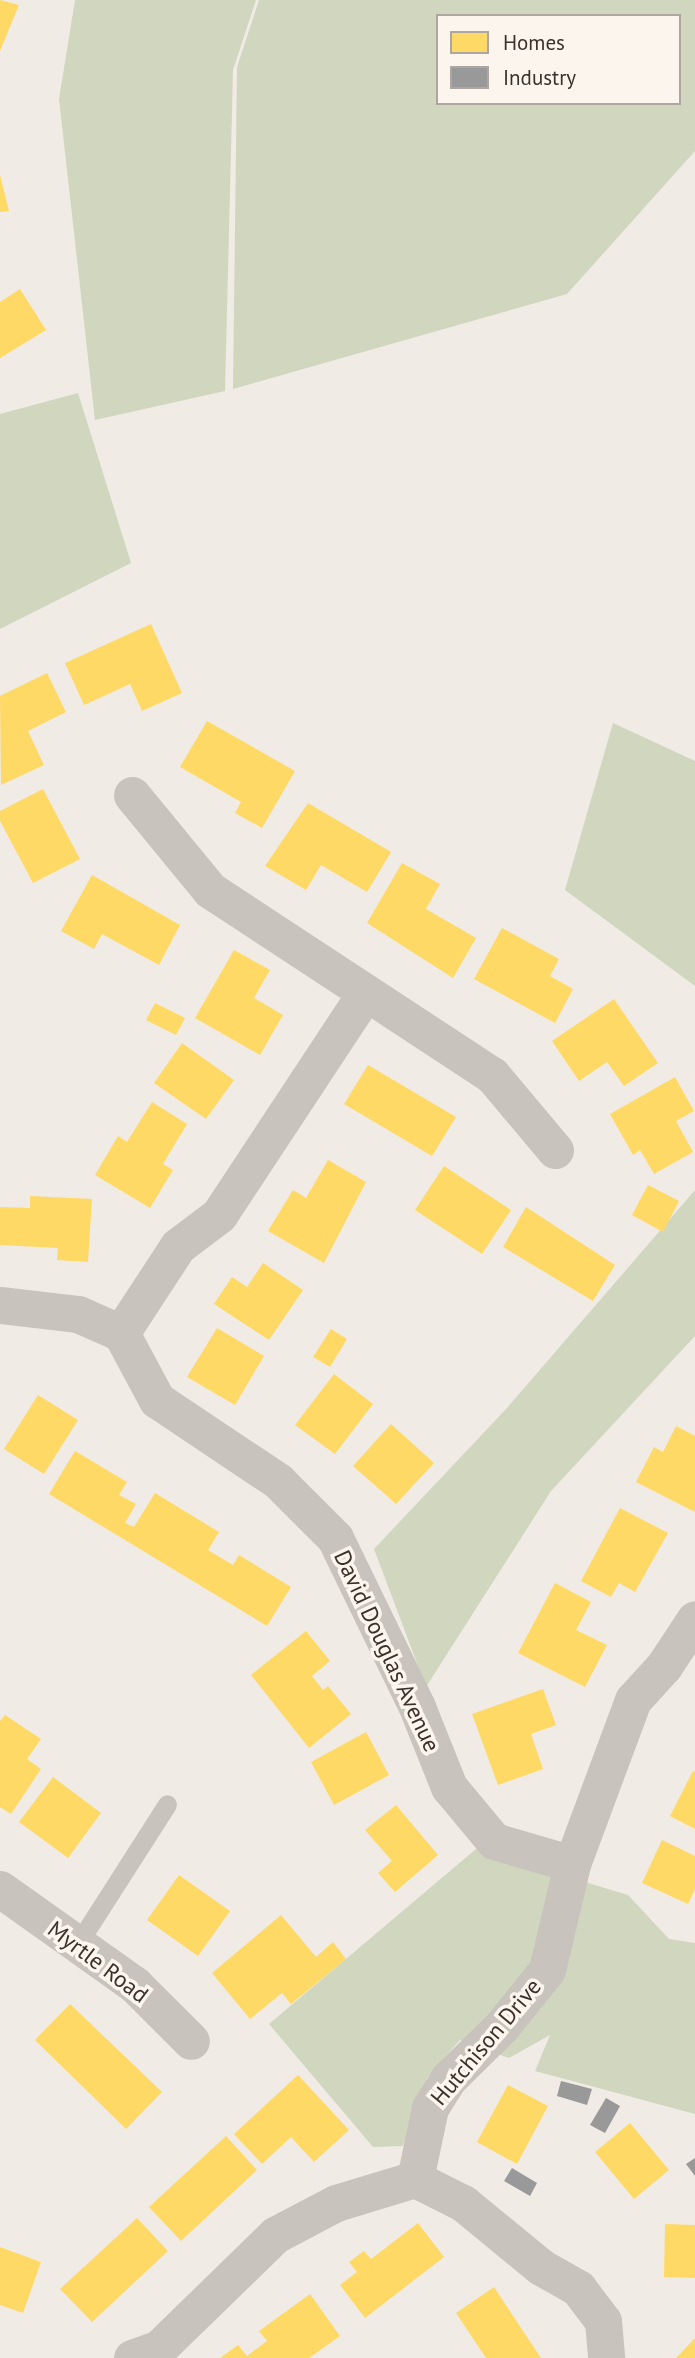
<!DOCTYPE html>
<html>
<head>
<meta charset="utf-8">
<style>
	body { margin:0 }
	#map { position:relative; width:695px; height:2358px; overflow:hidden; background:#f0ebe5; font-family:"PT Sans",sans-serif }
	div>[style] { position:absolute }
	.green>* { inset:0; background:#d1d6bf }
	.homes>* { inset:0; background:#ffd966 }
	.industry>* { inset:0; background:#999 }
	.lane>* { height:19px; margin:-9.5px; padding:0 9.5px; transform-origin:9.5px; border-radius:9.5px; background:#c9c3be }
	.street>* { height:37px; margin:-18.5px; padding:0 18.5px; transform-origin:18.5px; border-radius:18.5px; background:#c9c3be }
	span { translate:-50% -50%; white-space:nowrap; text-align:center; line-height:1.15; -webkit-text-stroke:7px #fbf5ee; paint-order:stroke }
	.street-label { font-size:23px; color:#3b302b }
	.legend { position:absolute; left:436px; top:14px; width:245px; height:91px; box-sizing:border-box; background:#fbf5ee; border:2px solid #aea6a0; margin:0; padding:9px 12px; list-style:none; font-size:21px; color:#3b302b }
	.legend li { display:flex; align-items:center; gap:14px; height:35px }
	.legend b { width:35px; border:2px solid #aea6a0 }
</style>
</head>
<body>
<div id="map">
	<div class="green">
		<i style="clip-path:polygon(75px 0,256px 0,233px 70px,225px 391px,95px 420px,59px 99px)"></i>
		<i style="clip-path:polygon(evenodd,259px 0,695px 0,695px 151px,567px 294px,233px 389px,237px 67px,259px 0,438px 16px,679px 16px,679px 103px,438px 103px,438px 16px)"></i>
		<i style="clip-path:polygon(78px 393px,131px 563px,0 629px,0 414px)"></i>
		<i style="clip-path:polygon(613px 723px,695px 761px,695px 986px,565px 890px)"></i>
		<i style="clip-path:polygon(695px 1190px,695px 1336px,551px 1491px,426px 1687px,374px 1549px,507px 1408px)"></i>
		<i style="clip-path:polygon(476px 1849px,628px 1895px,669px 1939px,695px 1943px,695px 2114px,535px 2071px,550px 2035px,509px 2058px,460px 2040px,427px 2078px,403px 2146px,373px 2147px,269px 2024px)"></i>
	</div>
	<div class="homes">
		<i style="clip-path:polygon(0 0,19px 5px,0 51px)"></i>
		<i style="clip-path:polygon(0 175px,9px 211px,0 212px)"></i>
		<i style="clip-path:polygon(20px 289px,46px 330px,0 358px,0 302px)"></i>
		<i style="clip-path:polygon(151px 624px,182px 693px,142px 711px,130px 684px,84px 705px,65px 663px)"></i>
		<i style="clip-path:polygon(47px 673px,66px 712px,28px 731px,44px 765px,1px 785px,0 696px)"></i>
		<i style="clip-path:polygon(207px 721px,295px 771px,262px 828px,235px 813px,241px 802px,180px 767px)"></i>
		<i style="clip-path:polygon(43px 789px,80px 859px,33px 883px,0 821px,0 811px)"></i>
		<i style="clip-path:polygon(308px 803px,391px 852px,367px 892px,321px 865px,306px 890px,265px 866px)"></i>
		<i style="clip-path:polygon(402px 863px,440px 884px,426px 909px,476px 938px,453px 978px,367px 923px)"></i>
		<i style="clip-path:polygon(92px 875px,180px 925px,159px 965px,102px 934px,94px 949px,61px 931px)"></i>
		<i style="clip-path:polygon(502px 928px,559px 959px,550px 976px,573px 989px,555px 1023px,474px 979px)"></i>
		<i style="clip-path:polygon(234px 950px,270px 970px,254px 998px,283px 1015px,260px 1055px,195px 1018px)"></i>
		<i style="clip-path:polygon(614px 999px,658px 1063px,624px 1086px,607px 1062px,579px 1081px,552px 1041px)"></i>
		<i style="clip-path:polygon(155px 1003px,185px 1018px,176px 1035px,146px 1020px)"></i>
		<i style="clip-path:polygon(182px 1043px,234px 1080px,206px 1119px,154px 1083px)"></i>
		<i style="clip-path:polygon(368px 1065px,456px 1117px,432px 1156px,344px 1104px)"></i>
		<i style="clip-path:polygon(675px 1077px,694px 1111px,676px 1121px,693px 1152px,654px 1174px,640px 1150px,633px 1155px,610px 1114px)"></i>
		<i style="clip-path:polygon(152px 1102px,187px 1124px,163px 1164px,173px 1170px,150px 1208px,95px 1175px,118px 1136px,127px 1142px)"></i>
		<i style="clip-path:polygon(328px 1160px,366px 1182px,324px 1263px,268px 1231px,293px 1190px,306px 1198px)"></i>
		<i style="clip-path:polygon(444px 1166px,511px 1210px,482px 1254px,415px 1210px)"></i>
		<i style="clip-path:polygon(648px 1185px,679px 1201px,663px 1232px,632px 1215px)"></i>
		<i style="clip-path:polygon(30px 1196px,92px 1199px,88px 1262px,57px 1260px,58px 1248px,0 1245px,0 1207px,30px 1208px)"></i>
		<i style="clip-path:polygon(526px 1207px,615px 1265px,593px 1301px,503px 1247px)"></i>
		<i style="clip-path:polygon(263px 1263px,303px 1290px,269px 1340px,214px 1304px,232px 1277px,247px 1287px)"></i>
		<i style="clip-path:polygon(217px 1328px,264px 1356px,235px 1405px,187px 1377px)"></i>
		<i style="clip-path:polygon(331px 1329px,347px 1339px,330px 1367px,313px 1357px)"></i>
		<i style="clip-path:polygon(334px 1374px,373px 1404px,335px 1454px,295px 1425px)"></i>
		<i style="clip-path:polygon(38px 1395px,78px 1420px,44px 1474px,4px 1449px)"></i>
		<i style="clip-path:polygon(391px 1424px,434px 1463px,396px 1504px,353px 1466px)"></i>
		<i style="clip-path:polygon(676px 1426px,695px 1436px,695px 1512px,636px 1482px,654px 1447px,663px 1452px)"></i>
		<i style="clip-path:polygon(75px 1451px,127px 1482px,119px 1495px,136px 1504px,125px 1523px,134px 1527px,155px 1493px,219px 1532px,208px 1550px,233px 1565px,239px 1555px,291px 1587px,267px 1626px,49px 1494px)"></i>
		<i style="clip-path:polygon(620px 1508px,668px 1533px,635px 1592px,619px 1583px,611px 1597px,581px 1581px)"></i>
		<i style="clip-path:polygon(555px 1583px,591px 1602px,576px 1630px,607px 1645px,585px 1687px,518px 1653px)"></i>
		<i style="clip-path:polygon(306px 1631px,330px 1661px,312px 1676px,323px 1690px,328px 1686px,351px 1714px,309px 1748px,251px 1675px)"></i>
		<i style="clip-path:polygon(543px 1689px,556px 1725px,531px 1734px,543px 1769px,498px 1785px,472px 1714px)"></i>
		<i style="clip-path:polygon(5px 1715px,41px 1739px,27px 1759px,41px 1769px,11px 1814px,0 1807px,0 1721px)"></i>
		<i style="clip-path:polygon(366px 1732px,389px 1775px,334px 1805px,311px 1762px)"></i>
		<i style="clip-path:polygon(693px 1771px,695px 1772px,695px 1829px,670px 1816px)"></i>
		<i style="clip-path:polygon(53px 1777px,101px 1813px,68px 1858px,19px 1822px)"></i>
		<i style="clip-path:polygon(396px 1805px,438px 1855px,395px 1892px,378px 1873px,392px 1861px,365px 1830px)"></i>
		<i style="clip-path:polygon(662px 1840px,695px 1856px,695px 1889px,688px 1904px,642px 1883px)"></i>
		<i style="clip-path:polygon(179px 1875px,230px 1911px,198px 1956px,147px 1920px)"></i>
		<i style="clip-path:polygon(281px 1915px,316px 1957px,333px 1942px,346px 1959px,291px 2004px,282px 1993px,250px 2019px,212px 1973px)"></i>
		<i style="clip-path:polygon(70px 2004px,162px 2092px,126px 2129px,35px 2040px)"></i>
		<i style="clip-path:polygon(298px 2075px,349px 2130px,314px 2162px,291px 2137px,262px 2164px,234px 2134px)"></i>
		<i style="clip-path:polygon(508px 2085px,548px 2106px,517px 2164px,477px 2142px)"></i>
		<i style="clip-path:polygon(630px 2123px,669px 2170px,634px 2199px,595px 2152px)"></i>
		<i style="clip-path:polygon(226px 2136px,257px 2170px,181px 2241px,149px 2207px)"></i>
		<i style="clip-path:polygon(137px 2218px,168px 2251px,92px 2322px,60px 2289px)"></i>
		<i style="clip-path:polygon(418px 2223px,444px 2257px,365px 2318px,340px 2285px,357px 2272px,349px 2262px,364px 2251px,371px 2259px)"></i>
		<i style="clip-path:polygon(665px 2224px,695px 2225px,695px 2278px,664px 2277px)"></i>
		<i style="clip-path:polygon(0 2247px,41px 2262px,23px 2313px,0 2305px)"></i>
		<i style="clip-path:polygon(494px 2287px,541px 2358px,486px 2358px,456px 2313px)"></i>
		<i style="clip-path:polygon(310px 2294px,340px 2336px,309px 2358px,220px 2358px,238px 2345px,247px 2356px,267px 2341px,259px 2331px)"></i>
		<i style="clip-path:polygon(695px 2338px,695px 2358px,676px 2358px)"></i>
	</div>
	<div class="industry">
		<i style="clip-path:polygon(561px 2081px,592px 2089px,587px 2105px,557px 2096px)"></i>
		<i style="clip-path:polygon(606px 2098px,620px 2106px,605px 2133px,590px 2125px)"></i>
		<i style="clip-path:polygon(695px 2158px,695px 2176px,686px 2164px)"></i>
		<i style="clip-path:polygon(512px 2168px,537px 2183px,530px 2196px,504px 2181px)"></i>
	</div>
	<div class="lane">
		<i style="left:77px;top:1945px;width:167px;rotate:-57.4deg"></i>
	</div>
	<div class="street">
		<i style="left:132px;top:795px;width:123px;rotate:50.6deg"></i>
		<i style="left:210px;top:890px;width:337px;rotate:33.3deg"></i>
		<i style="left:492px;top:1075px;width:98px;rotate:50deg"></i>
		<i style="left:0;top:1305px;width:79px;rotate:6.6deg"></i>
		<i style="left:78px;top:1314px;width:47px;rotate:23.8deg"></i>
		<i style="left:121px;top:1333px;width:76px;rotate:61.8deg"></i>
		<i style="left:157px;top:1400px;width:146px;rotate:33.8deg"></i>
		<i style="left:278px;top:1481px;width:81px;rotate:45deg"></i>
		<i style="left:335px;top:1538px;width:188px;rotate:64.1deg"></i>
		<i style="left:417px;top:1707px;width:86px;rotate:68.2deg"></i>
		<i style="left:449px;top:1787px;width:70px;rotate:50.2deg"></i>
		<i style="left:494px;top:1841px;width:81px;rotate:16.4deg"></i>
		<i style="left:121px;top:1333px;width:104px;rotate:-56.8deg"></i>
		<i style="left:178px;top:1246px;width:51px;rotate:-37.1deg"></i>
		<i style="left:219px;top:1215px;width:263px;rotate:-56.6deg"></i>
		<i style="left:0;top:1889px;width:166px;rotate:35.4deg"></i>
		<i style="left:135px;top:1985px;width:79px;rotate:45deg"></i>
		<i style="left:415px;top:2179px;width:73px;rotate:-78.1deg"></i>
		<i style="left:430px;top:2108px;width:34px;rotate:-58deg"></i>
		<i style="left:448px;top:2079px;width:74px;rotate:-44.5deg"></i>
		<i style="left:501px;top:2027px;width:73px;rotate:-51.1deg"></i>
		<i style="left:547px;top:1970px;width:109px;rotate:-76.7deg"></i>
		<i style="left:572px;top:1864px;width:175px;rotate:-69.6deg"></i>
		<i style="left:633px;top:1700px;width:46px;rotate:-47.6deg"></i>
		<i style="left:664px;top:1666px;width:56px;rotate:-56.6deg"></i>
		<i style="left:132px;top:2358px;width:29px;rotate:-20deg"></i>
		<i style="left:159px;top:2348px;width:162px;rotate:-44.2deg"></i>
		<i style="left:275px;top:2235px;width:69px;rotate:-27.7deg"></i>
		<i style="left:336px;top:2203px;width:83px;rotate:-16.9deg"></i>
		<i style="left:415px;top:2179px;width:54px;rotate:26.6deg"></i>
		<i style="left:463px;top:2203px;width:101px;rotate:39.4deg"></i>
		<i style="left:541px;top:2267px;width:43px;rotate:29.6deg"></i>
		<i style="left:578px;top:2288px;width:41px;rotate:52.9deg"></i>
		<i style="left:603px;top:2321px;width:37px;rotate:85deg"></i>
	</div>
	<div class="street-label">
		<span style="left:387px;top:1651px;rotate:65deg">David Douglas Avenue</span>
		<span style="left:98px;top:1962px;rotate:37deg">Myrtle Road</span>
		<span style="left:486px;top:2042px;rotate:-50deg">Hutchison Drive</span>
	</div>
	<ul class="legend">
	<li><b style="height:19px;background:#ffd966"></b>Homes</li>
	<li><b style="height:19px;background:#999"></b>Industry</li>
	</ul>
</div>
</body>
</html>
